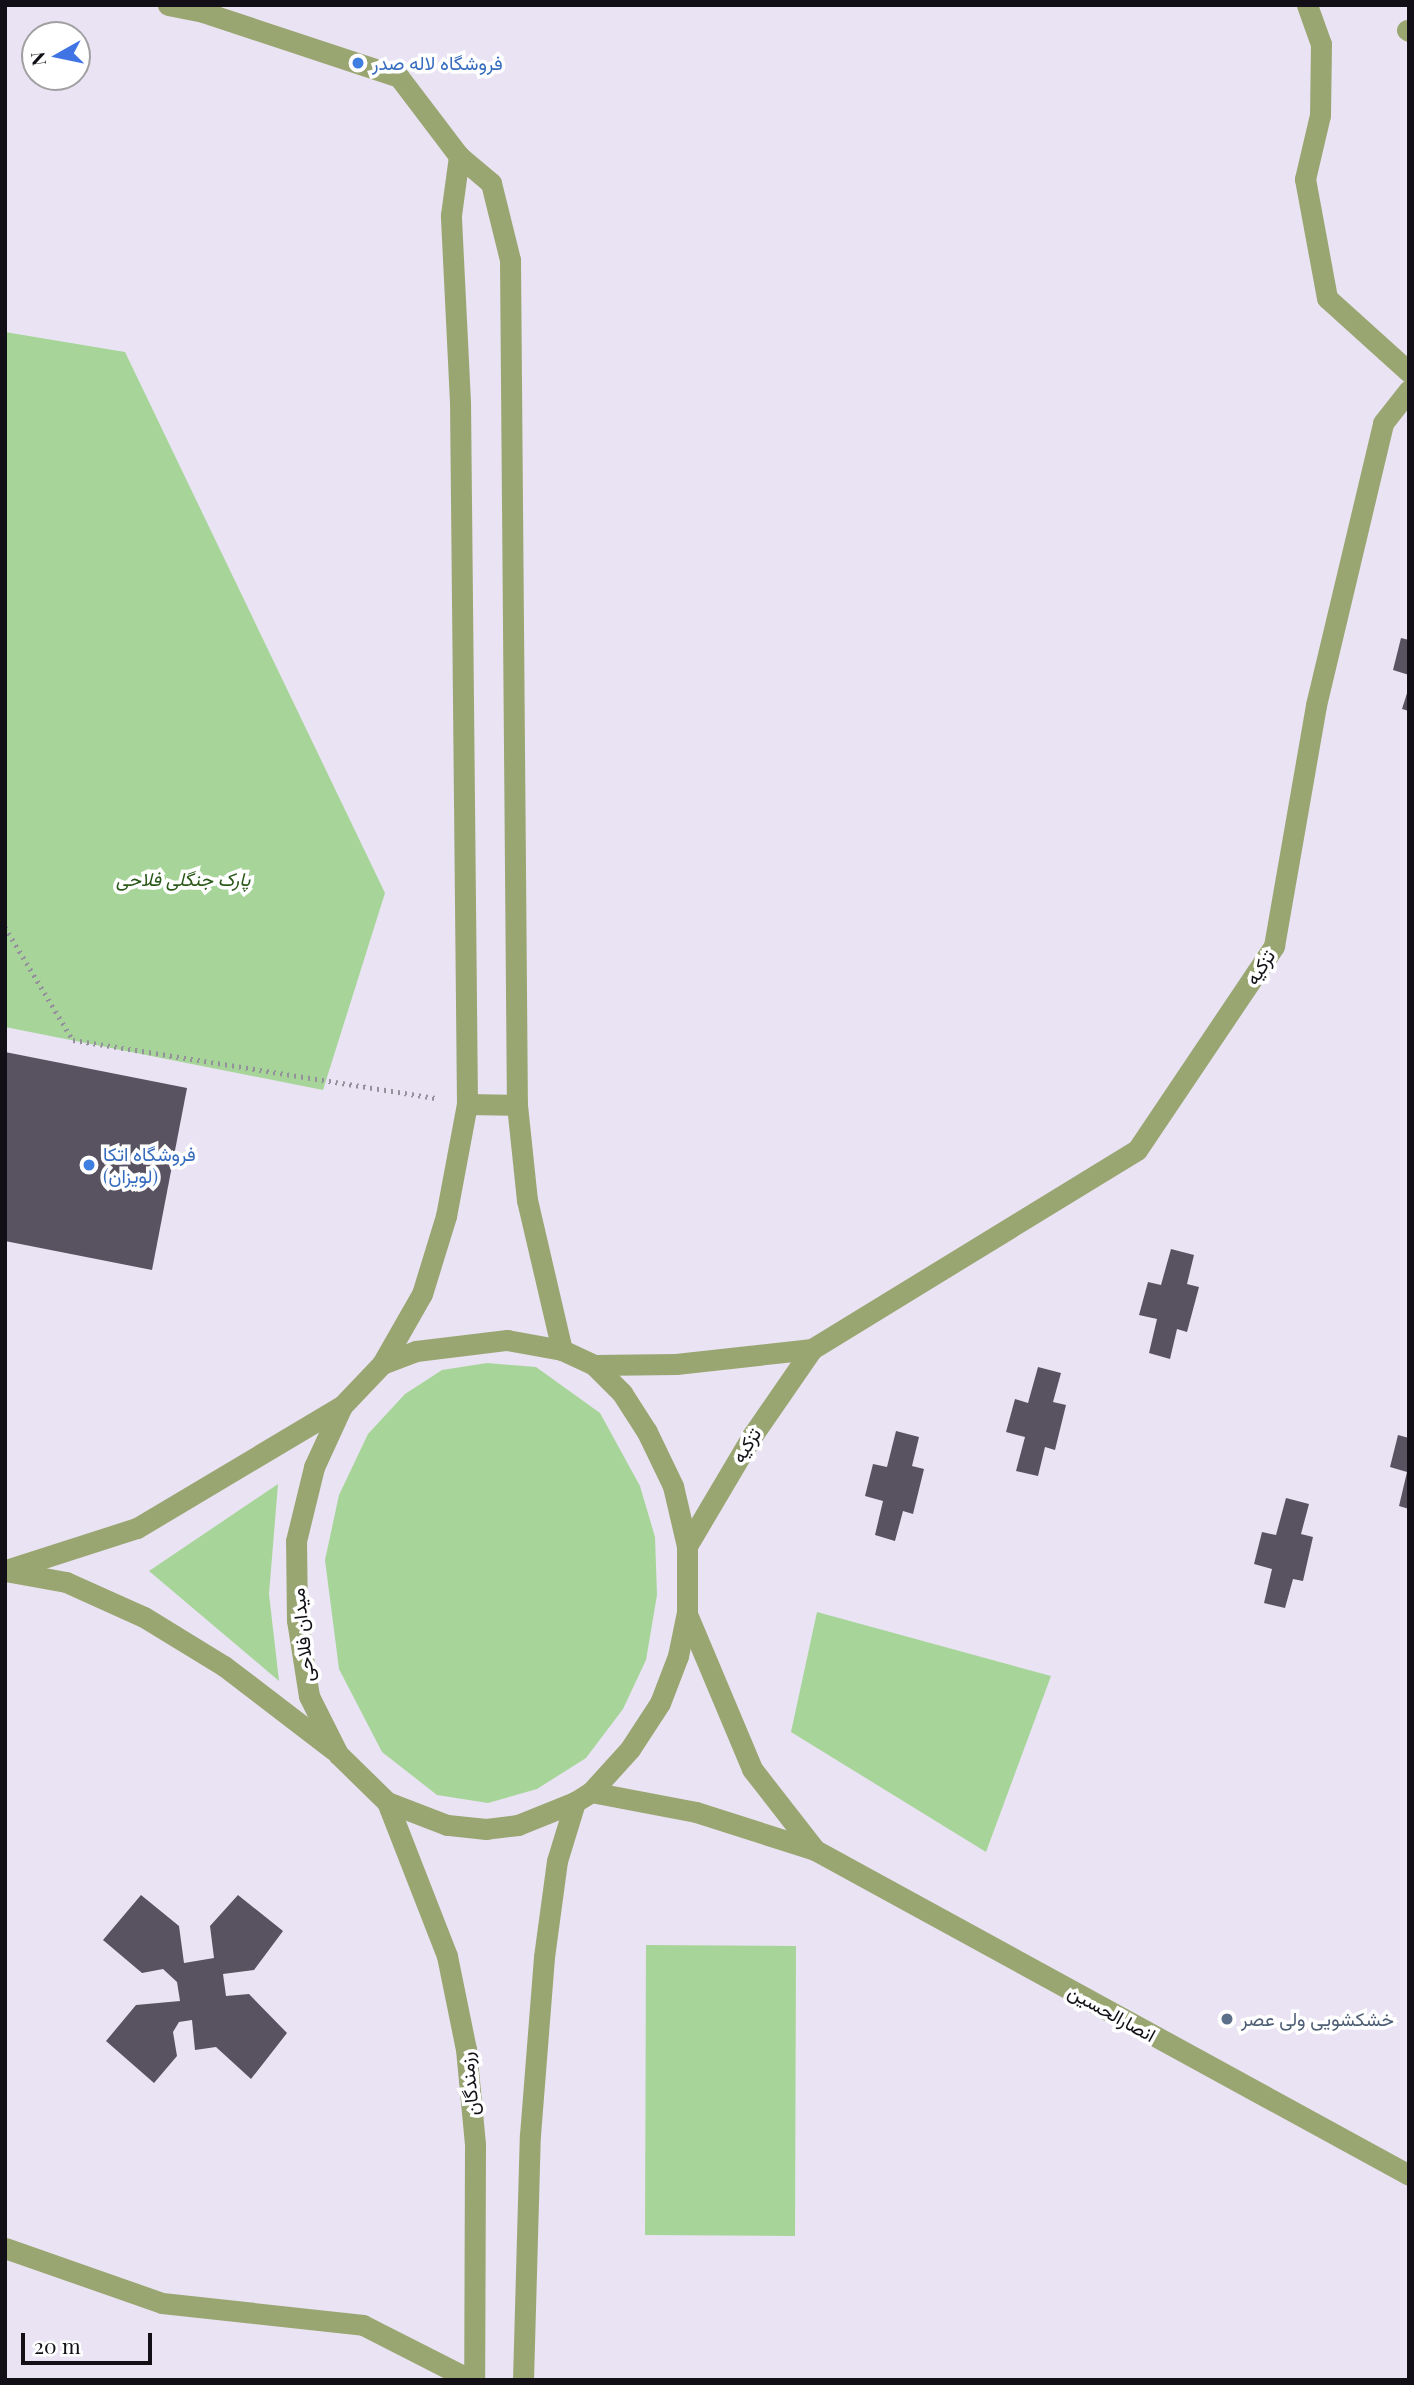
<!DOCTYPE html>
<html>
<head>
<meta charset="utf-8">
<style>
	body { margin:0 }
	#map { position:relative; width:1414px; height:2385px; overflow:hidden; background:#e9e3f3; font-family:"Playfair Display",Vazirmatn,serif }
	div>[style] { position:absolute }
	.green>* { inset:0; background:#a7d599 }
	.building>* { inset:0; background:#595361 }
	.path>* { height:4.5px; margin-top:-2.25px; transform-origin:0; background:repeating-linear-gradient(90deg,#94909c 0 2px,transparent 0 7px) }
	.minor>* { height:21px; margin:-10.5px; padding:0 10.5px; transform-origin:10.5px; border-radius:10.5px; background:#9aa671 }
	.dots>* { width:19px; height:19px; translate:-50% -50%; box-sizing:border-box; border:4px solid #fff; border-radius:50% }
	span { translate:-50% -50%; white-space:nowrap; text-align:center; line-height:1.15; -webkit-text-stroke:7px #fff; paint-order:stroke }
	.shop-label { font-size:19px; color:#366cbe }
	.left { translate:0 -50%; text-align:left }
	.park-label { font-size:19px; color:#2a5819; font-style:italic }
	.street-label { font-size:19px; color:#121016 }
	.service-label { font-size:19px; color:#4e5e75 }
	.frame { position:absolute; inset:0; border:7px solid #121016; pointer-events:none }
	.north { position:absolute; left:21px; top:21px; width:70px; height:70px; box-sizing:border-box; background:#fff; border:2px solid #a09fa2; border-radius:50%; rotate:261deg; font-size:19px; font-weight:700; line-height:28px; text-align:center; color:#121016 }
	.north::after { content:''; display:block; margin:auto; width:24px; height:32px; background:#4074e5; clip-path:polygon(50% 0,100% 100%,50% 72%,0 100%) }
	.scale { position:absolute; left:21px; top:2333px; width:131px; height:32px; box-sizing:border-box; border:4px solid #121016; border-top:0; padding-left:9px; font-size:21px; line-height:24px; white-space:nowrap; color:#121016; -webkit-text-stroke:5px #fff; paint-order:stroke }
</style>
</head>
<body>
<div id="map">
	<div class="green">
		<i style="clip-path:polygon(5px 332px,125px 352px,385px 893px,323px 1090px,5px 1027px)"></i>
		<i style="clip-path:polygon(487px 1363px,536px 1367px,600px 1413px,640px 1486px,655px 1537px,657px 1595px,646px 1660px,623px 1709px,586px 1758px,537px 1789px,488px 1803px,437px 1795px,382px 1752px,339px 1669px,325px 1560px,339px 1495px,368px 1434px,405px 1394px,442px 1370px)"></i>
		<i style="clip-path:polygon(278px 1484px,269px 1594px,279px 1681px,149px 1571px)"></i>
		<i style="clip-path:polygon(817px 1612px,1051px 1676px,986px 1852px,791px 1732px)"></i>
		<i style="clip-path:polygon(646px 1945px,796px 1946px,795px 2236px,645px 2235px)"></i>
	</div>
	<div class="building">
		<i style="clip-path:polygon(1401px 638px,1409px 640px,1409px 675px,1393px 670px)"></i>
		<i style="clip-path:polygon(1409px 687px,1409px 711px,1402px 709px)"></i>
		<i style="clip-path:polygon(5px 1052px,187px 1088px,152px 1270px,5px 1241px)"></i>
		<i style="clip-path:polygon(1171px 1249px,1194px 1255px,1187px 1284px,1199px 1287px,1187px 1332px,1177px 1329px,1170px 1359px,1149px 1353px,1157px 1319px,1139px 1315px,1148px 1282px,1161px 1285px)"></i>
		<i style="clip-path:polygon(1038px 1367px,1061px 1373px,1053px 1402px,1066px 1405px,1055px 1450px,1045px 1447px,1038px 1476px,1016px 1471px,1025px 1437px,1006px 1432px,1015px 1399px,1028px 1403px)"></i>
		<i style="clip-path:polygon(896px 1431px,919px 1437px,912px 1466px,924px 1469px,913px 1514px,903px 1511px,895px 1541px,875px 1535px,883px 1501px,865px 1496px,873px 1464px,887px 1467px)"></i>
		<i style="clip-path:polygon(1398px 1435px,1409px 1438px,1409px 1509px,1399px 1506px,1407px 1472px,1390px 1467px)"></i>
		<i style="clip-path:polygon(1286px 1498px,1309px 1504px,1301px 1534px,1313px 1537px,1303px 1581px,1293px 1579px,1285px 1608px,1264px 1603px,1272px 1569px,1254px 1564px,1262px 1532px,1276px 1535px)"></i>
		<i style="clip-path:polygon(141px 1895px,179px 1926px,184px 1963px,214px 1958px,210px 1926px,238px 1895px,283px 1931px,254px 1970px,223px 1974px,226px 1996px,249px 1994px,287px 2033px,251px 2079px,216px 2047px,195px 2050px,192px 2020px,179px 2022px,173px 2032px,177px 2056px,154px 2083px,106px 2041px,136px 2005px,180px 2001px,177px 1982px,163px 1969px,142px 1973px,103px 1940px)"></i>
	</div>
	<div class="path">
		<i style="left:5px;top:927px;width:132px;rotate:59deg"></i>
		<i style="left:73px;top:1040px;width:367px;rotate:9.1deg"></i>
	</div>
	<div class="minor">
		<i style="left:168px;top:5px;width:36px;rotate:11deg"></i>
		<i style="left:203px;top:12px;width:206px;rotate:18.3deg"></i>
		<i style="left:399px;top:77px;width:99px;rotate:52.8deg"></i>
		<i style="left:459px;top:156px;width:42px;rotate:40.2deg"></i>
		<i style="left:491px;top:183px;width:79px;rotate:76.1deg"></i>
		<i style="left:510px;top:260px;width:845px;rotate:89.53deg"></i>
		<i style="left:517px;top:1105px;width:96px;rotate:84deg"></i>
		<i style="left:527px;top:1200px;width:154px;rotate:76.9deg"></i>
		<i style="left:1307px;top:5px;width:41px;rotate:70.3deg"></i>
		<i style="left:1321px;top:44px;width:71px;rotate:90.8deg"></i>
		<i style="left:1320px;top:115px;width:66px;rotate:103.2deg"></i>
		<i style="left:1305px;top:179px;width:121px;rotate:79.5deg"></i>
		<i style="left:1327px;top:298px;width:110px;rotate:42.1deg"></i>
		<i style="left:1407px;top:30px;width:2px;rotate:27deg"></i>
		<i style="left:467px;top:1104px;width:50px;rotate:1.1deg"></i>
		<i style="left:812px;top:1349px;width:381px;rotate:-31.5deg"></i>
		<i style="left:1137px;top:1150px;width:246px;rotate:-56.1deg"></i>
		<i style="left:1274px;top:946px;width:245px;rotate:-80.1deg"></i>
		<i style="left:1316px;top:705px;width:290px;rotate:-76.6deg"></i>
		<i style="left:1383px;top:423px;width:42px;rotate:-51.8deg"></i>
		<i style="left:382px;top:1364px;width:81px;rotate:-60.3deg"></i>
		<i style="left:422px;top:1294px;width:82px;rotate:-72.9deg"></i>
		<i style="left:446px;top:1216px;width:114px;rotate:-79.4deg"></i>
		<i style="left:467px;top:1104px;width:702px;rotate:-90.57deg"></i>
		<i style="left:460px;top:402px;width:187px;rotate:-92.8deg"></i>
		<i style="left:451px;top:215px;width:60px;rotate:-82.3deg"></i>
		<i style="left:594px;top:1365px;width:40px;rotate:45deg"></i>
		<i style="left:622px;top:1393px;width:46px;rotate:57.3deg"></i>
		<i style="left:647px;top:1432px;width:60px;rotate:64.3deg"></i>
		<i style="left:673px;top:1486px;width:62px;rotate:76.9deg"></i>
		<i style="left:687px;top:1546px;width:66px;rotate:90deg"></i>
		<i style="left:687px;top:1612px;width:45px;rotate:101.6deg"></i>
		<i style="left:678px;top:1656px;width:50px;rotate:111deg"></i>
		<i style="left:660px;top:1703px;width:55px;rotate:123.1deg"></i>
		<i style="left:630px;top:1749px;width:58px;rotate:132.2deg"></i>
		<i style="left:591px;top:1792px;width:19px;rotate:148deg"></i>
		<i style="left:575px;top:1802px;width:61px;rotate:158deg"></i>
		<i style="left:518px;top:1825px;width:32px;rotate:173deg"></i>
		<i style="left:486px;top:1829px;width:39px;rotate:-174deg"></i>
		<i style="left:447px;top:1825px;width:64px;rotate:-159deg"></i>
		<i style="left:387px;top:1802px;width:69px;rotate:-135.6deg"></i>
		<i style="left:338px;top:1754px;width:65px;rotate:-116.6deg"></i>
		<i style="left:309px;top:1696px;width:77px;rotate:-99deg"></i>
		<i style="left:297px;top:1620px;width:79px;rotate:-90.7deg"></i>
		<i style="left:296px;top:1541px;width:76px;rotate:-76.3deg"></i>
		<i style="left:314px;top:1467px;width:67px;rotate:-65.3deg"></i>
		<i style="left:342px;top:1406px;width:58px;rotate:-46.4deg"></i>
		<i style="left:382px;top:1364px;width:36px;rotate:-21deg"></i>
		<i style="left:416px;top:1351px;width:92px;rotate:-6.9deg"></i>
		<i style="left:507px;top:1340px;width:56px;rotate:10.3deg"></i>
		<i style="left:562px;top:1350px;width:35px;rotate:25deg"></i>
		<i style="left:594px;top:1365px;width:82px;rotate:-0.7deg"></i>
		<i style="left:676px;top:1364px;width:137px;rotate:-6.3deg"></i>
		<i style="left:812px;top:1349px;width:106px;rotate:124.6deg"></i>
		<i style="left:752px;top:1436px;width:128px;rotate:120.6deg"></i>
		<i style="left:6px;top:1570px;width:138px;rotate:-17.8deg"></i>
		<i style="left:137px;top:1528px;width:239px;rotate:-30.8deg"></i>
		<i style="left:5px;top:1571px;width:62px;rotate:10.2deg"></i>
		<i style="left:66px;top:1582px;width:85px;rotate:24.2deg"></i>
		<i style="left:144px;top:1617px;width:94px;rotate:31.5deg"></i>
		<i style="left:224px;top:1666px;width:138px;rotate:37.4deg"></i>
		<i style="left:687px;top:1614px;width:168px;rotate:67.2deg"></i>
		<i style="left:752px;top:1769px;width:103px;rotate:52.1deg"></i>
		<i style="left:591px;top:1792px;width:107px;rotate:10.8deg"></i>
		<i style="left:696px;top:1812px;width:125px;rotate:17.7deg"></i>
		<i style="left:815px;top:1850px;width:677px;rotate:28.68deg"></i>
		<i style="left:387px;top:1802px;width:165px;rotate:68.7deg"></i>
		<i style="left:447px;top:1956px;width:95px;rotate:78.5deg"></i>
		<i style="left:466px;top:2049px;width:96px;rotate:84.6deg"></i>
		<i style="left:475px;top:2145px;width:235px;rotate:90.2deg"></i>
		<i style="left:5px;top:2248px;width:166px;rotate:19.3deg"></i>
		<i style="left:162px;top:2303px;width:202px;rotate:6.2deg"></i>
		<i style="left:363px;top:2325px;width:121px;rotate:27deg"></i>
		<i style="left:523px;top:2380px;width:245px;rotate:-88.4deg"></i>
		<i style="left:530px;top:2135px;width:179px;rotate:-85.5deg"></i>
		<i style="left:544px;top:1957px;width:97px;rotate:-82.3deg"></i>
		<i style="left:557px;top:1861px;width:62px;rotate:-73deg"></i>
	</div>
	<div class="dots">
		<i style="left:358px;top:63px;background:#3f7fe0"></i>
		<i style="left:89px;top:1165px;background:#3f7fe0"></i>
		<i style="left:1227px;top:2019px;background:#5c6f8a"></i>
	</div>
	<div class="shop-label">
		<span class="left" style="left:372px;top:63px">فروشگاه لاله صدر</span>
		<span class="left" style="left:103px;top:1165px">فروشگاه اتکا<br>(لویزان)</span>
	</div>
	<div class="park-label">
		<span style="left:183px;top:879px">پارک جنگلی فلاحی</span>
	</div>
	<div class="street-label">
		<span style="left:1260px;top:967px;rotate:-57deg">تزکیه</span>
		<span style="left:746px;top:1445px;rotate:-58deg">تزکیه</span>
		<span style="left:302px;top:1635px;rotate:-96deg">میدان فلاحی</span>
		<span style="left:1112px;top:2013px;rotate:29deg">انصارالحسین</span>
		<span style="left:469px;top:2084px;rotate:-96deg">رزمندگان</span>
	</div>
	<div class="service-label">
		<span class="left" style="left:1241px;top:2019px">خشکشویی ولی عصر</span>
	</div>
	<div class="frame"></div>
	<div class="north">N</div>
	<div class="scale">20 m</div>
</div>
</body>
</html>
